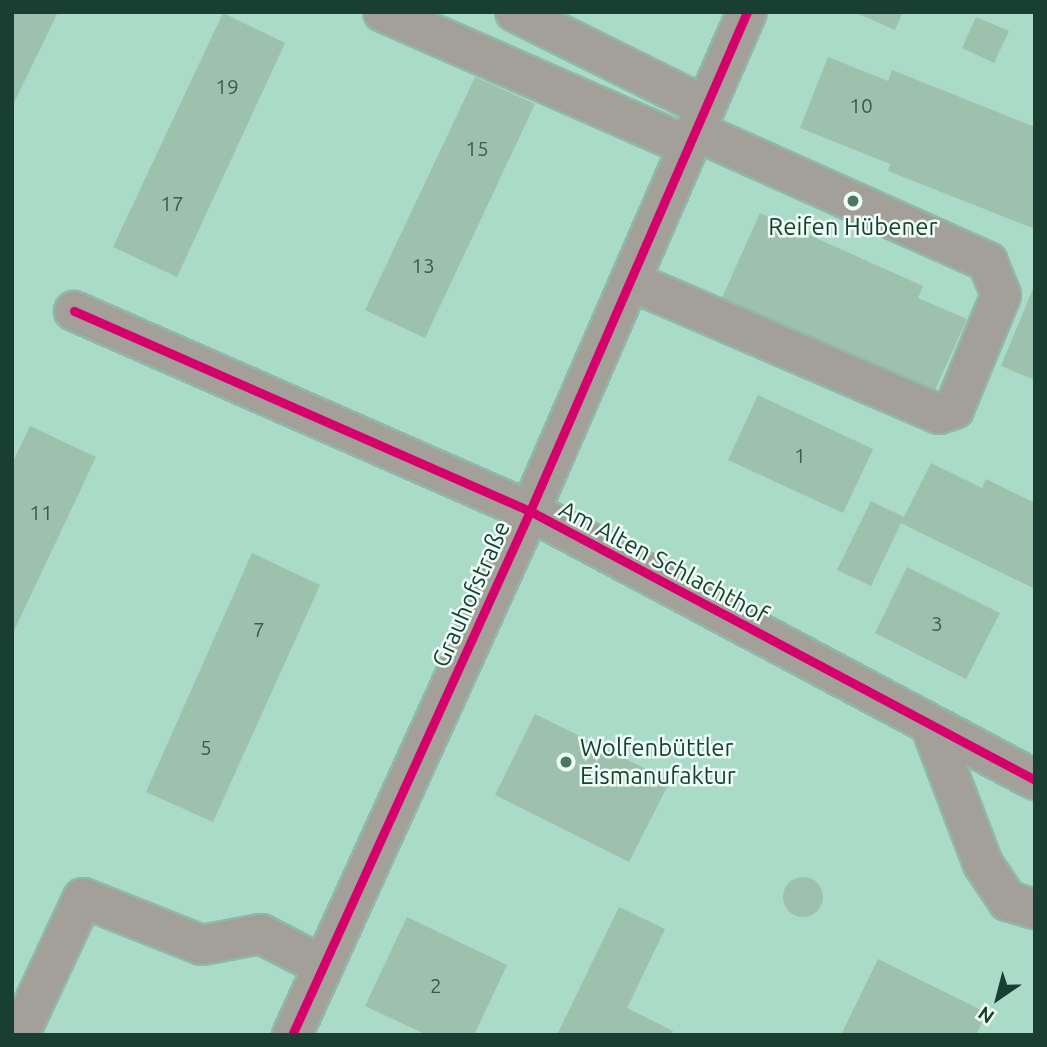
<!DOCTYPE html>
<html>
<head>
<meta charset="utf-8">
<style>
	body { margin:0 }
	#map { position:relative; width:1047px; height:1047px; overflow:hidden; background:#aadac8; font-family:Ubuntu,sans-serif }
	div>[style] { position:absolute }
	.building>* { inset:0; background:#9dc1ad }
	.round { border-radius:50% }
	.roads { filter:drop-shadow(2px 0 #91b7a9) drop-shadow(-2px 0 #91b7a9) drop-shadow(0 2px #91b7a9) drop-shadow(0 -2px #91b7a9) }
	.minor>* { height:38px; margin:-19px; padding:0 19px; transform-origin:19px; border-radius:19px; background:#a2a098 }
	.cycleway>* { height:9px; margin:-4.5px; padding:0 4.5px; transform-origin:4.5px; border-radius:4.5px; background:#d6006c }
	.dots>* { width:19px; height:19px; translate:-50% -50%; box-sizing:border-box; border:4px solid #eefef7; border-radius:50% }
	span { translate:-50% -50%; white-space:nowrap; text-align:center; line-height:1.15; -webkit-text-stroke:5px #eefef7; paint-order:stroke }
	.number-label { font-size:21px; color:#3a5f51 }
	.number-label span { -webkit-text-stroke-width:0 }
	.poi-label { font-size:24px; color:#193e32 }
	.left { translate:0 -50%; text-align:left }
	.street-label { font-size:24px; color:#193e32 }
	.frame { position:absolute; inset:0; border:14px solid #193e32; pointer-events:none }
	.north { position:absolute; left:963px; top:963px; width:70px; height:70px; -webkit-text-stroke:5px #eefef7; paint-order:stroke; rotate:215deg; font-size:19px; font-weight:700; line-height:28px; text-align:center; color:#193e32 }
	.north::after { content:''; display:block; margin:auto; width:24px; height:32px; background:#193e32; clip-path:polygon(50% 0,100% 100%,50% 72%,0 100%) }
</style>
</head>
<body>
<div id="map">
	<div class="building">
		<i style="clip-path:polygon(12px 12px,58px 12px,12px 107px)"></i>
		<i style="clip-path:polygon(854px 12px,903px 12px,895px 30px)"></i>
		<i style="clip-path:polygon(223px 13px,285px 43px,177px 277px,113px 247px)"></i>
		<i style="clip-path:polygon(976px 17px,1009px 31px,994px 63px,962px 48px)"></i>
		<i style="clip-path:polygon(828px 57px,888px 81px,892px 70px,1035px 127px,1035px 229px,888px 171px,890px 164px,800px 128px)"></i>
		<i style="clip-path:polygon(475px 77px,535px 104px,425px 338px,365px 310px)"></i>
		<i style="clip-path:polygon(760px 213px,923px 286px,918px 298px,967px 319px,928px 406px,716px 311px)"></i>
		<i style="clip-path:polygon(1035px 284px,1035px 380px,1001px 366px)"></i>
		<i style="clip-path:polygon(758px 395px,873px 449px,843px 513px,728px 460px)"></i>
		<i style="clip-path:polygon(30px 426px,96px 457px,12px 635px,12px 464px)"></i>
		<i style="clip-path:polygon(931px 463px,982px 488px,986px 479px,1035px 503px,1035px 589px,901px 523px,871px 586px,837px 570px,871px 501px,904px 517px)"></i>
		<i style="clip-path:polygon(252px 553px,320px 585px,213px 822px,146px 792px)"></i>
		<i style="clip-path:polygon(907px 567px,1000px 613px,966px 679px,875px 633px)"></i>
		<i style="clip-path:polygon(535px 714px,670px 781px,629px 862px,495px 795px)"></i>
		<i class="round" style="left:783px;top:877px;width:40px;height:40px"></i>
		<i style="clip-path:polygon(619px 907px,665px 929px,627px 1008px,673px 1031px,671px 1035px,557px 1035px)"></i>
		<i style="clip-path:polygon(407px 917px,507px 965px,474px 1035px,427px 1035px,365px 1006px)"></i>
		<i style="clip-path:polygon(878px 959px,987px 1013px,976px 1035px,841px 1035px)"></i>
	</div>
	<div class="roads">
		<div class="minor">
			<i style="left:383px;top:12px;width:333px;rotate:23.7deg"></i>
			<i style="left:515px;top:12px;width:213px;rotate:26.4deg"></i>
			<i style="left:630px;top:281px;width:336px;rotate:23.3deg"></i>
			<i style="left:939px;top:414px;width:16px;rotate:-18deg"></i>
			<i style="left:954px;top:409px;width:123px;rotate:-67.6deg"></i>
			<i style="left:1001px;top:295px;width:35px;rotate:-112deg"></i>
			<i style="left:988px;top:262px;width:321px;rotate:-155.9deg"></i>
			<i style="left:74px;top:311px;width:498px;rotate:23.7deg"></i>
			<i style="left:530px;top:511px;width:572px;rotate:28.04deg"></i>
			<i style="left:931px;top:727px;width:147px;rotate:69.2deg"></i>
			<i style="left:983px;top:864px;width:45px;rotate:56deg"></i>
			<i style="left:1008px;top:901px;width:28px;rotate:17deg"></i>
			<i style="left:19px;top:1035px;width:151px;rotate:-65deg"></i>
			<i style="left:83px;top:898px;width:128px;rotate:21.6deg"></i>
			<i style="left:202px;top:945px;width:60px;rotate:-10.6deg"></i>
			<i style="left:261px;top:934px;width:70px;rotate:27.3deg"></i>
			<i style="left:292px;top:1035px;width:576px;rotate:-65.57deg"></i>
			<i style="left:530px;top:511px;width:544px;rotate:-66.5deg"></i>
		</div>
	</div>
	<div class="cycleway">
		<i style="left:74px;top:311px;width:498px;rotate:23.7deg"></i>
		<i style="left:530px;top:511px;width:572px;rotate:28.04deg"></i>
		<i style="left:292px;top:1035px;width:576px;rotate:-65.57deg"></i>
		<i style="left:530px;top:511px;width:544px;rotate:-66.5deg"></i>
	</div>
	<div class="dots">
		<i style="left:853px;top:201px;background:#4c7566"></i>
		<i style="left:566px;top:762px;background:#4c7566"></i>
	</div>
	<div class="number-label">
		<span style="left:227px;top:86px">19</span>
		<span style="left:861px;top:105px">10</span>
		<span style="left:477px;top:148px">15</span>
		<span style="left:172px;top:203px">17</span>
		<span style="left:423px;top:265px">13</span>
		<span style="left:800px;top:455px">1</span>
		<span style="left:41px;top:512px">11</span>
		<span style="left:937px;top:623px">3</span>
		<span style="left:259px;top:629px">7</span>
		<span style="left:206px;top:747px">5</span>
		<span style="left:436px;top:985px">2</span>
	</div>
	<div class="poi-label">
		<span style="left:853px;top:227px">Reifen Hübener</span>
		<span class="left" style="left:580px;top:762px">Wolfenbüttler<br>Eismanufaktur</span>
	</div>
	<div class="street-label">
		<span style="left:664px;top:562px;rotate:28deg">Am Alten Schlachthof</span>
		<span style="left:471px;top:594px;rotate:-66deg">Grauhofstraße</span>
	</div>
	<div class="frame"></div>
	<div class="north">N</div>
</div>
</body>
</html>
